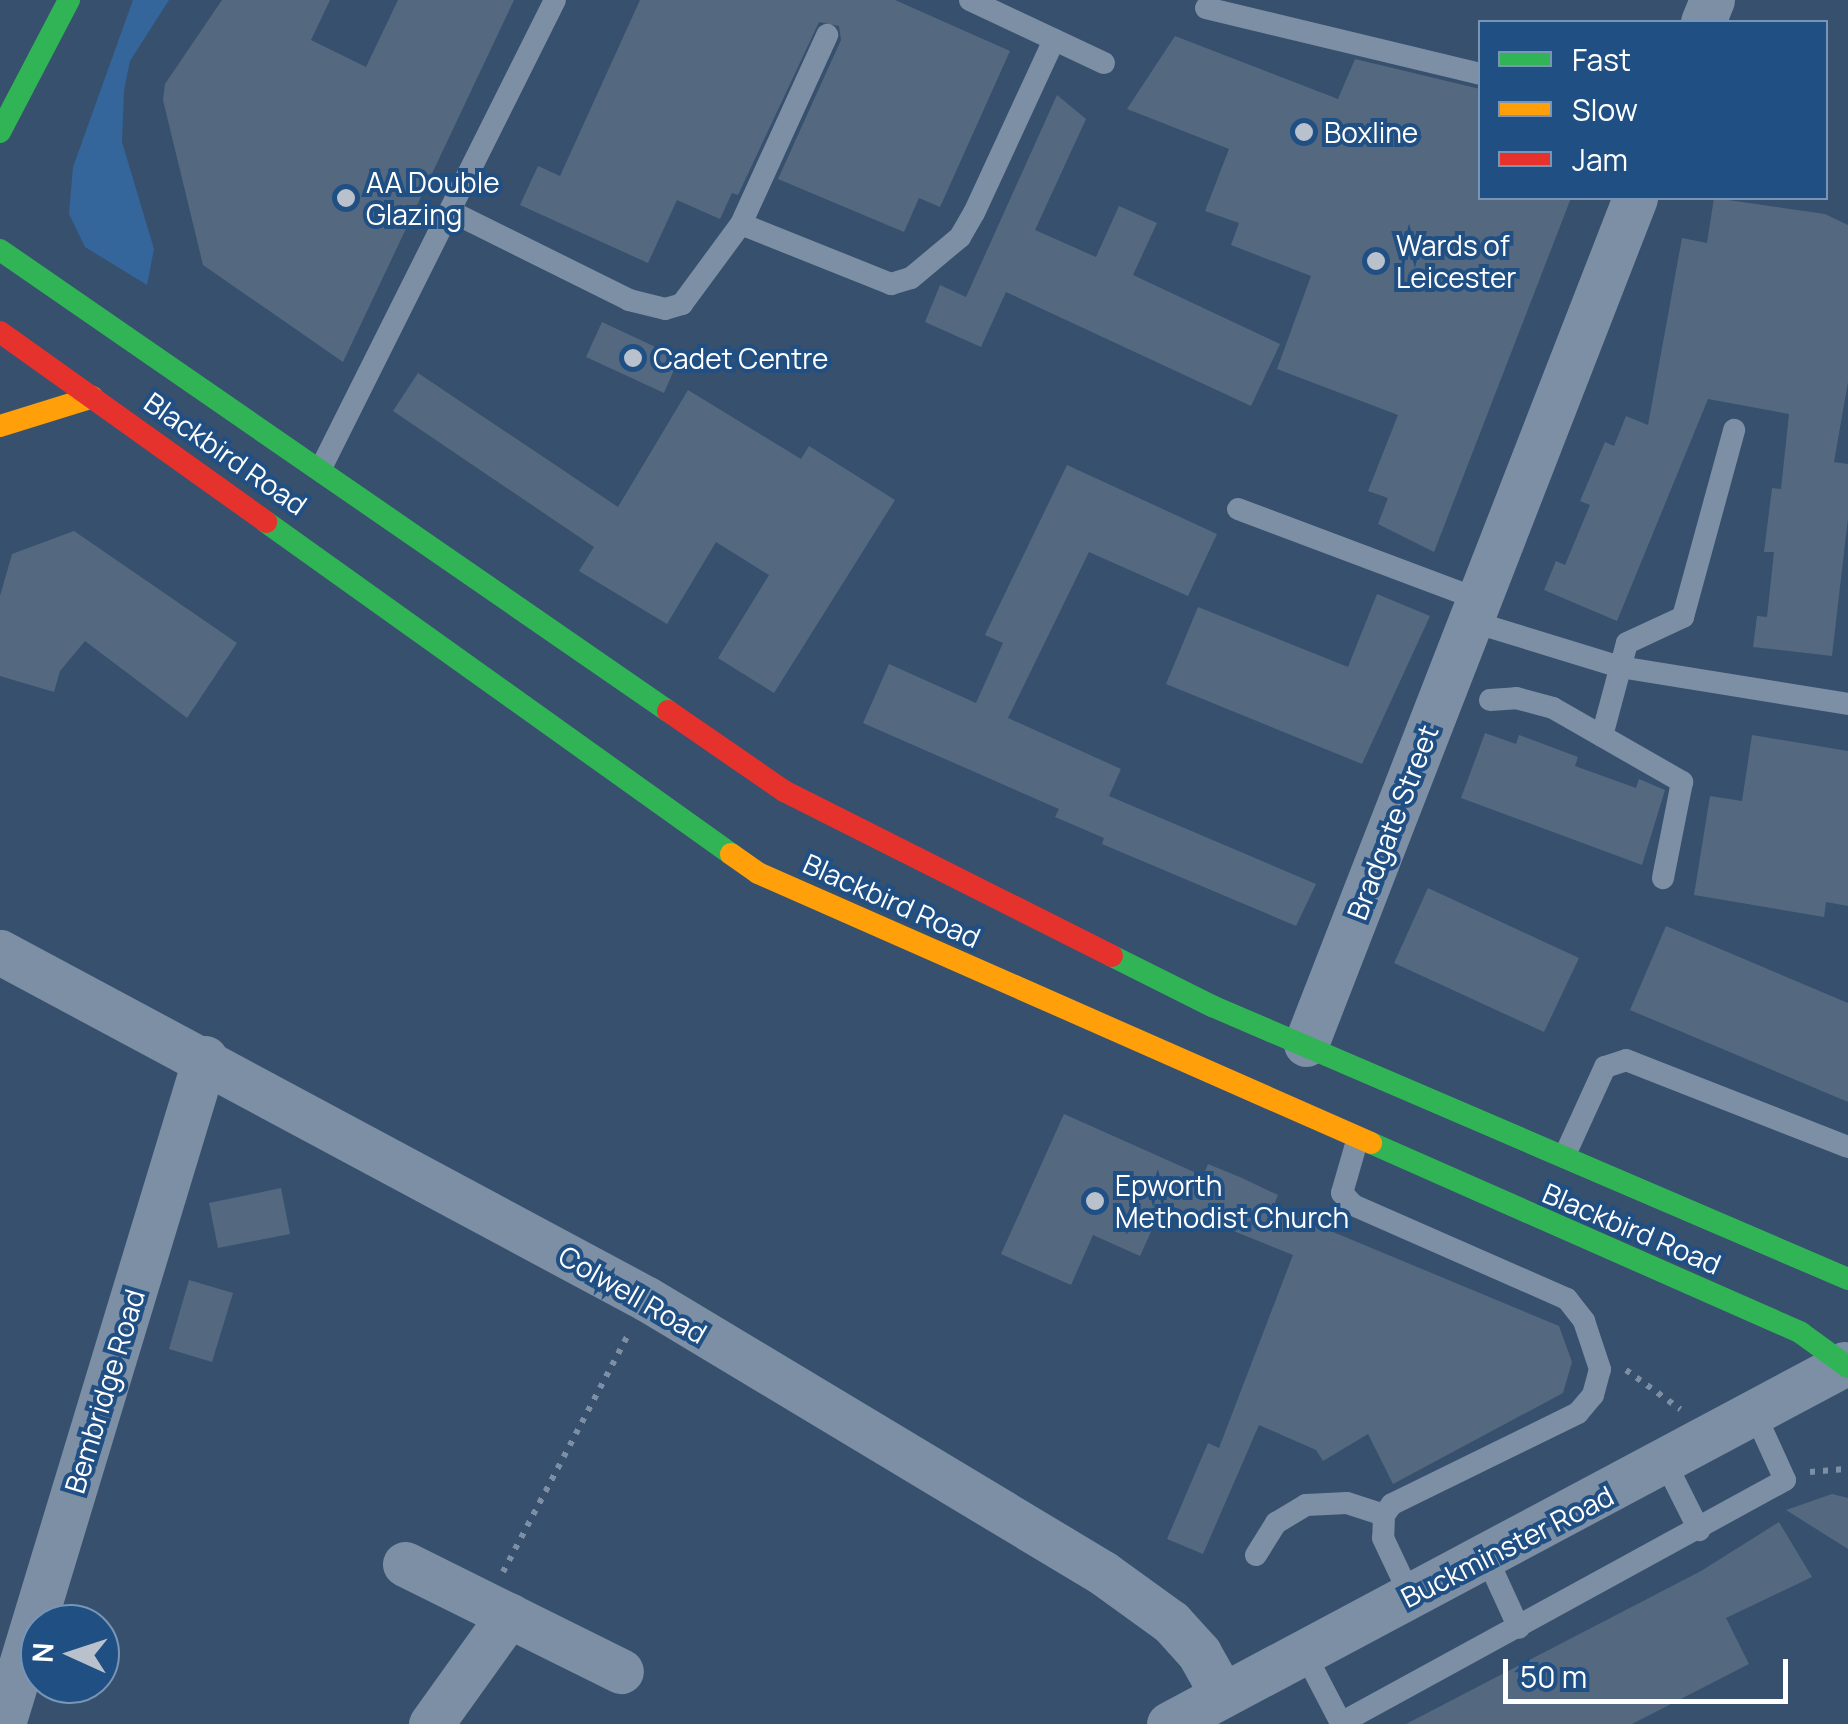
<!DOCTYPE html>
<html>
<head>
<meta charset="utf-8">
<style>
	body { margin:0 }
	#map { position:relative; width:1848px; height:1724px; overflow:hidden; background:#37506e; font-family:Manrope,sans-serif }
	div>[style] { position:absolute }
	.green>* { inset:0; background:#34669b }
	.building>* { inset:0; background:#546980 }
	.path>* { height:6px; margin-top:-3px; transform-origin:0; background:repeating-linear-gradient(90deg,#7d8fa4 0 5px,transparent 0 13px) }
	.lane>* { height:22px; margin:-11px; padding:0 11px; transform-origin:11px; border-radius:11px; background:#7d8fa4 }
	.street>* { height:45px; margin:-22.5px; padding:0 22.5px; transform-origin:22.5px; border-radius:22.5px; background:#7d8fa4 }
	.fast>* { height:22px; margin:-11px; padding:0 11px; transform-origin:11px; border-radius:11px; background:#30b455 }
	.slow>* { height:22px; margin:-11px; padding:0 11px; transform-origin:11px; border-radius:11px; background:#ff9f0a }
	.jam>* { height:22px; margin:-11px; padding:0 11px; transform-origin:11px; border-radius:11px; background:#e5322d }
	.dots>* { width:28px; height:28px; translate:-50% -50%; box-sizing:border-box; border:5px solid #204f84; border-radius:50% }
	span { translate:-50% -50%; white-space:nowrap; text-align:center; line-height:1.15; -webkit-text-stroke:8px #204f84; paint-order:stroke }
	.poi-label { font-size:28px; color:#fff }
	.left { translate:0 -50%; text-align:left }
	.street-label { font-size:28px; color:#fff }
	.legend { position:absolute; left:1478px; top:20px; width:350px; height:180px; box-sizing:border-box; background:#204f84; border:2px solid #7995b5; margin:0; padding:12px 18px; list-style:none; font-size:30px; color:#fff }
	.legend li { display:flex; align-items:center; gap:20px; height:50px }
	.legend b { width:50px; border:2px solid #7995b5 }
	.north { position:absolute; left:20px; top:1604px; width:100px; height:100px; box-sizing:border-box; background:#204f84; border:2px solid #7995b5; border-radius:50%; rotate:273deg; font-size:28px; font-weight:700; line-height:40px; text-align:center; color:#fff }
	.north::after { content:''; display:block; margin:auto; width:35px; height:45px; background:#b9c2cc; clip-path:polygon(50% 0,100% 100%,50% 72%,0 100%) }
	.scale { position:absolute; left:1503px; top:1659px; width:285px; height:45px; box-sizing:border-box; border:5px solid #fff; border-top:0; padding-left:12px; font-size:30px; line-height:35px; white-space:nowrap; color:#fff; -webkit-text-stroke:8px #204f84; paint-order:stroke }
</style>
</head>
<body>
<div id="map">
	<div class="green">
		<i style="clip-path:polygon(133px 0,169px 0,130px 61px,124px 90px,122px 142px,154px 249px,147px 285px,85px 247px,69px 214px,73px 167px)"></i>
	</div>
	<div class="building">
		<i style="clip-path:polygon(222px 0,330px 0,311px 40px,366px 67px,398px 0,514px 0,343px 362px,203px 265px,163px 100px,165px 84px)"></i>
		<i style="clip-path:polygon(640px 0,895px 0,1010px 51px,940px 207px,919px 198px,904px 232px,778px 179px,841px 40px,839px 26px,819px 22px,738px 195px,732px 193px,720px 219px,677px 200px,648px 263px,520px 205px,538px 166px,560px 176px)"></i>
		<i style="clip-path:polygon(1175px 36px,1338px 99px,1355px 59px,1480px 89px,1480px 198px,1571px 198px,1434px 552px,1378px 524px,1388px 498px,1368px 491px,1398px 415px,1277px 369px,1311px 276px,1231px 245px,1239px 223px,1205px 211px,1229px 149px,1127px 109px)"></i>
		<i style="clip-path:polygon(1057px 95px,1086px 119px,1035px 230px,1096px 257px,1119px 206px,1157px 223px,1133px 275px,1280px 344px,1251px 406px,1006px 292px,981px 347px,925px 322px,940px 285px,966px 297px)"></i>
		<i style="clip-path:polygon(1714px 198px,1825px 214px,1848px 225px,1848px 382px,1834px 462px,1848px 464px,1848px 518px,1832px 656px,1753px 647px,1757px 616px,1767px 617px,1774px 552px,1764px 552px,1772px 488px,1781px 489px,1789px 414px,1708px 399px,1617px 621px,1544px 590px,1556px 561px,1565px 565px,1590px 505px,1580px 501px,1605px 442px,1614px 446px,1626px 416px,1648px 425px,1682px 238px,1707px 243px)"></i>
		<i style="clip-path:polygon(602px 322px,679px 358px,664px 393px,586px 357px)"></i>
		<i style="clip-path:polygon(418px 373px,618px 507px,688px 390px,801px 459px,809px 446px,895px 500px,774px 693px,718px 658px,769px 575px,716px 542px,667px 624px,579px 571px,594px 547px,393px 411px)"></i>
		<i style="clip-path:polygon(1067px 465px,1217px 534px,1188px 596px,1089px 552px,1008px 718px,1121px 769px,1109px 796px,1316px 884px,1296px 926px,1102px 844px,1104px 838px,1055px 817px,1059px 809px,863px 723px,889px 664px,976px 703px,1003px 643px,985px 635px)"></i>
		<i style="clip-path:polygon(74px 531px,237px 643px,187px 718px,85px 641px,60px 671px,54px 692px,0 676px,0 596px,12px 554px)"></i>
		<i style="clip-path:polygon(1377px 594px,1430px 616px,1362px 764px,1166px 684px,1198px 607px,1348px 667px)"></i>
		<i style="clip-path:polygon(1485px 733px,1516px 744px,1519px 735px,1578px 757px,1575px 766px,1636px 788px,1639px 779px,1665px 790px,1642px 865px,1461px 798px)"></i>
		<i style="clip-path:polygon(1752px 735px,1848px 751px,1848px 906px,1826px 902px,1824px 917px,1694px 895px,1710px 796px,1742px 801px)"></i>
		<i style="clip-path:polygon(1428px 888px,1579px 958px,1544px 1032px,1394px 963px)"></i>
		<i style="clip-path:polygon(1666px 926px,1848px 1003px,1848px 1102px,1630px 1010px)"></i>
		<i style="clip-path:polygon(1064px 1114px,1203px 1176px,1208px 1164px,1242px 1178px,1278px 1195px,1273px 1207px,1559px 1326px,1572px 1362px,1563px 1393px,1393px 1484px,1368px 1434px,1323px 1461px,1316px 1450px,1259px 1425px,1203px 1554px,1167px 1539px,1208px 1443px,1219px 1448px,1293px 1255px,1164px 1203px,1140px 1256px,1093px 1235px,1071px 1285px,1001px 1254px)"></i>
		<i style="clip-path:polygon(281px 1188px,290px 1234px,218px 1248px,209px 1203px)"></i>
		<i style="clip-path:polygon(189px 1280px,233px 1293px,212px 1362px,169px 1349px)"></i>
		<i style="clip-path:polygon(1832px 1494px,1848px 1498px,1848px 1549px,1786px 1510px)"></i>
		<i style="clip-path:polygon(1779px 1522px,1812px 1577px,1726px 1618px,1749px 1664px,1632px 1724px,1406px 1724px,1701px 1571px)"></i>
	</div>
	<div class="path">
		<i style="left:1626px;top:1370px;width:67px;rotate:35.8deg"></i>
		<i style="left:1810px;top:1472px;width:38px;rotate:-5deg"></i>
		<i style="left:503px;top:1572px;width:268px;rotate:-62.2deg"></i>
	</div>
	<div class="lane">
		<i style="left:970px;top:0;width:148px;rotate:25.2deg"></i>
		<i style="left:1206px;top:8px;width:282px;rotate:13.5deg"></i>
		<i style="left:450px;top:211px;width:200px;rotate:26.4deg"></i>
		<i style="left:629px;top:300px;width:37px;rotate:14deg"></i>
		<i style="left:665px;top:309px;width:18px;rotate:-16deg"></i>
		<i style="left:682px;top:304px;width:99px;rotate:-53.6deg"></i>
		<i style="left:741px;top:224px;width:208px;rotate:-65.5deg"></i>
		<i style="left:741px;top:224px;width:162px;rotate:21.8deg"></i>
		<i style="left:891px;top:284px;width:21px;rotate:-17deg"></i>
		<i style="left:911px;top:278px;width:64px;rotate:-39.9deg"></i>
		<i style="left:960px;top:237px;width:28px;rotate:-60deg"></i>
		<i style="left:974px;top:213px;width:191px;rotate:-65.2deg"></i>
		<i style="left:320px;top:470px;width:525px;rotate:-63.43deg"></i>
		<i style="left:1238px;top:509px;width:256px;rotate:20.6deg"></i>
		<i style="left:1470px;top:621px;width:157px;rotate:17deg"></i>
		<i style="left:1620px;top:667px;width:231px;rotate:9.2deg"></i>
		<i style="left:1490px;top:700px;width:26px;rotate:-4deg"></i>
		<i style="left:1516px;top:698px;width:38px;rotate:15deg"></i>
		<i style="left:1553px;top:708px;width:149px;rotate:29.8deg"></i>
		<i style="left:1682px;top:782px;width:98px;rotate:101.2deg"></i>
		<i style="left:1602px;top:736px;width:96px;rotate:-75deg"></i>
		<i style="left:1627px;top:643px;width:62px;rotate:-24.9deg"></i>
		<i style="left:1683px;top:617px;width:194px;rotate:-74.7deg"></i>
		<i style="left:1357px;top:1141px;width:54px;rotate:106.1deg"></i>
		<i style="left:1342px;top:1193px;width:16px;rotate:47deg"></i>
		<i style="left:1353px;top:1205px;width:234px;rotate:23.7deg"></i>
		<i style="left:1567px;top:1299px;width:28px;rotate:52deg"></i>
		<i style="left:1584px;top:1321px;width:51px;rotate:71.6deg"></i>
		<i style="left:1600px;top:1369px;width:27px;rotate:105deg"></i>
		<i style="left:1593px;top:1395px;width:23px;rotate:130deg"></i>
		<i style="left:1578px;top:1413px;width:207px;rotate:153.9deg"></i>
		<i style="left:1392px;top:1504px;width:14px;rotate:126deg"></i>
		<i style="left:1384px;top:1515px;width:23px;rotate:92deg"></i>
		<i style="left:1383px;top:1538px;width:63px;rotate:64.7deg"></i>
		<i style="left:1564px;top:1157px;width:99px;rotate:-65.5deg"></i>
		<i style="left:1605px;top:1067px;width:22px;rotate:-18deg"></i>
		<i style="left:1626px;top:1060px;width:238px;rotate:21.4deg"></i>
		<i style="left:1666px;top:1464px;width:74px;rotate:63.4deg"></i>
		<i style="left:1256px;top:1555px;width:38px;rotate:-58deg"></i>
		<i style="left:1276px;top:1523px;width:35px;rotate:-31deg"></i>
		<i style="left:1306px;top:1505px;width:41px;rotate:-2.8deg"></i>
		<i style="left:1347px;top:1503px;width:39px;rotate:18deg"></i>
		<i style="left:1486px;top:1556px;width:79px;rotate:65.4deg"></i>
		<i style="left:1303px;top:1650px;width:82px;rotate:62.5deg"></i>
		<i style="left:1341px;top:1723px;width:506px;rotate:-28.69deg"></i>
		<i style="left:1785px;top:1480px;width:75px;rotate:-114.5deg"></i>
	</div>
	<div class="street">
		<i style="left:1703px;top:22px;width:24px;rotate:-68deg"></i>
		<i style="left:0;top:952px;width:734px;rotate:28.21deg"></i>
		<i style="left:647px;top:1299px;width:532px;rotate:31deg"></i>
		<i style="left:1103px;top:1573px;width:84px;rotate:35.8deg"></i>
		<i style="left:1171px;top:1622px;width:42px;rotate:47.9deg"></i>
		<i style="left:1199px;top:1653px;width:47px;rotate:60.7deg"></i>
		<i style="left:1306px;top:1044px;width:908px;rotate:-68.75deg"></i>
		<i style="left:405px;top:1564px;width:241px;rotate:26.4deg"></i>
		<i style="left:3px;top:1724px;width:696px;rotate:-73.13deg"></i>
		<i style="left:431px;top:1724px;width:134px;rotate:-54.4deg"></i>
		<i style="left:1169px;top:1724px;width:765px;rotate:-28.07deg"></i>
	</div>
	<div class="fast">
		<i style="left:0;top:132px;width:149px;rotate:-62.4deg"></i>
		<i style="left:0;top:250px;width:812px;rotate:34.61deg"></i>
		<i style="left:266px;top:522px;width:571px;rotate:35.53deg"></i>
		<i style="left:1112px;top:956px;width:112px;rotate:26.6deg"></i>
		<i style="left:1212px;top:1006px;width:692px;rotate:23.23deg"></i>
		<i style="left:1371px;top:1143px;width:470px;rotate:23.8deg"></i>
		<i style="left:1801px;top:1333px;width:58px;rotate:35.9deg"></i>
	</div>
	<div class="slow">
		<i style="left:0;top:426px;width:97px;rotate:-17.3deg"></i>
		<i style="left:731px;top:854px;width:33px;rotate:35deg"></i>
		<i style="left:758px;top:873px;width:670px;rotate:23.77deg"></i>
	</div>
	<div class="jam">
		<i style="left:0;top:332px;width:327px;rotate:35.5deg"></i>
		<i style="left:668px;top:711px;width:141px;rotate:34.6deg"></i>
		<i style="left:784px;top:791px;width:367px;rotate:26.7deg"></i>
	</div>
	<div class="dots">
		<i style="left:1304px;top:132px;background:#b9c2cc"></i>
		<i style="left:346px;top:198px;background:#b9c2cc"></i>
		<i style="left:1376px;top:261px;background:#b9c2cc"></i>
		<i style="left:633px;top:358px;background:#b9c2cc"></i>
		<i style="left:1095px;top:1201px;background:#b9c2cc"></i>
	</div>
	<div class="poi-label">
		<span class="left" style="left:1324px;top:132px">Boxline</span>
		<span class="left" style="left:366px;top:198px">AA Double<br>Glazing</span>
		<span class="left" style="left:1396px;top:261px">Wards of<br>Leicester</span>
		<span class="left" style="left:653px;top:358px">Cadet Centre</span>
		<span class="left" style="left:1115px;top:1201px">Epworth<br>Methodist Church</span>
	</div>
	<div class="street-label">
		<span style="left:226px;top:453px;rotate:35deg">Blackbird Road</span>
		<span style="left:1392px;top:822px;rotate:-69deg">Bradgate Street</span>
		<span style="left:892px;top:900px;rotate:24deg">Blackbird Road</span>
		<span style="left:1632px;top:1228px;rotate:23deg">Blackbird Road</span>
		<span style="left:633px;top:1294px;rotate:30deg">Colwell Road</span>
		<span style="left:104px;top:1391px;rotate:-73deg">Bembridge Road</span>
		<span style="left:1507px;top:1546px;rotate:-27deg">Buckminster Road</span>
	</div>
	<ul class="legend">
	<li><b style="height:12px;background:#30b455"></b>Fast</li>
	<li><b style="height:12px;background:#ff9f0a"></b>Slow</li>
	<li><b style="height:12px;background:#e5322d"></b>Jam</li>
	</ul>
	<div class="north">N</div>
	<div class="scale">50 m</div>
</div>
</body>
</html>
